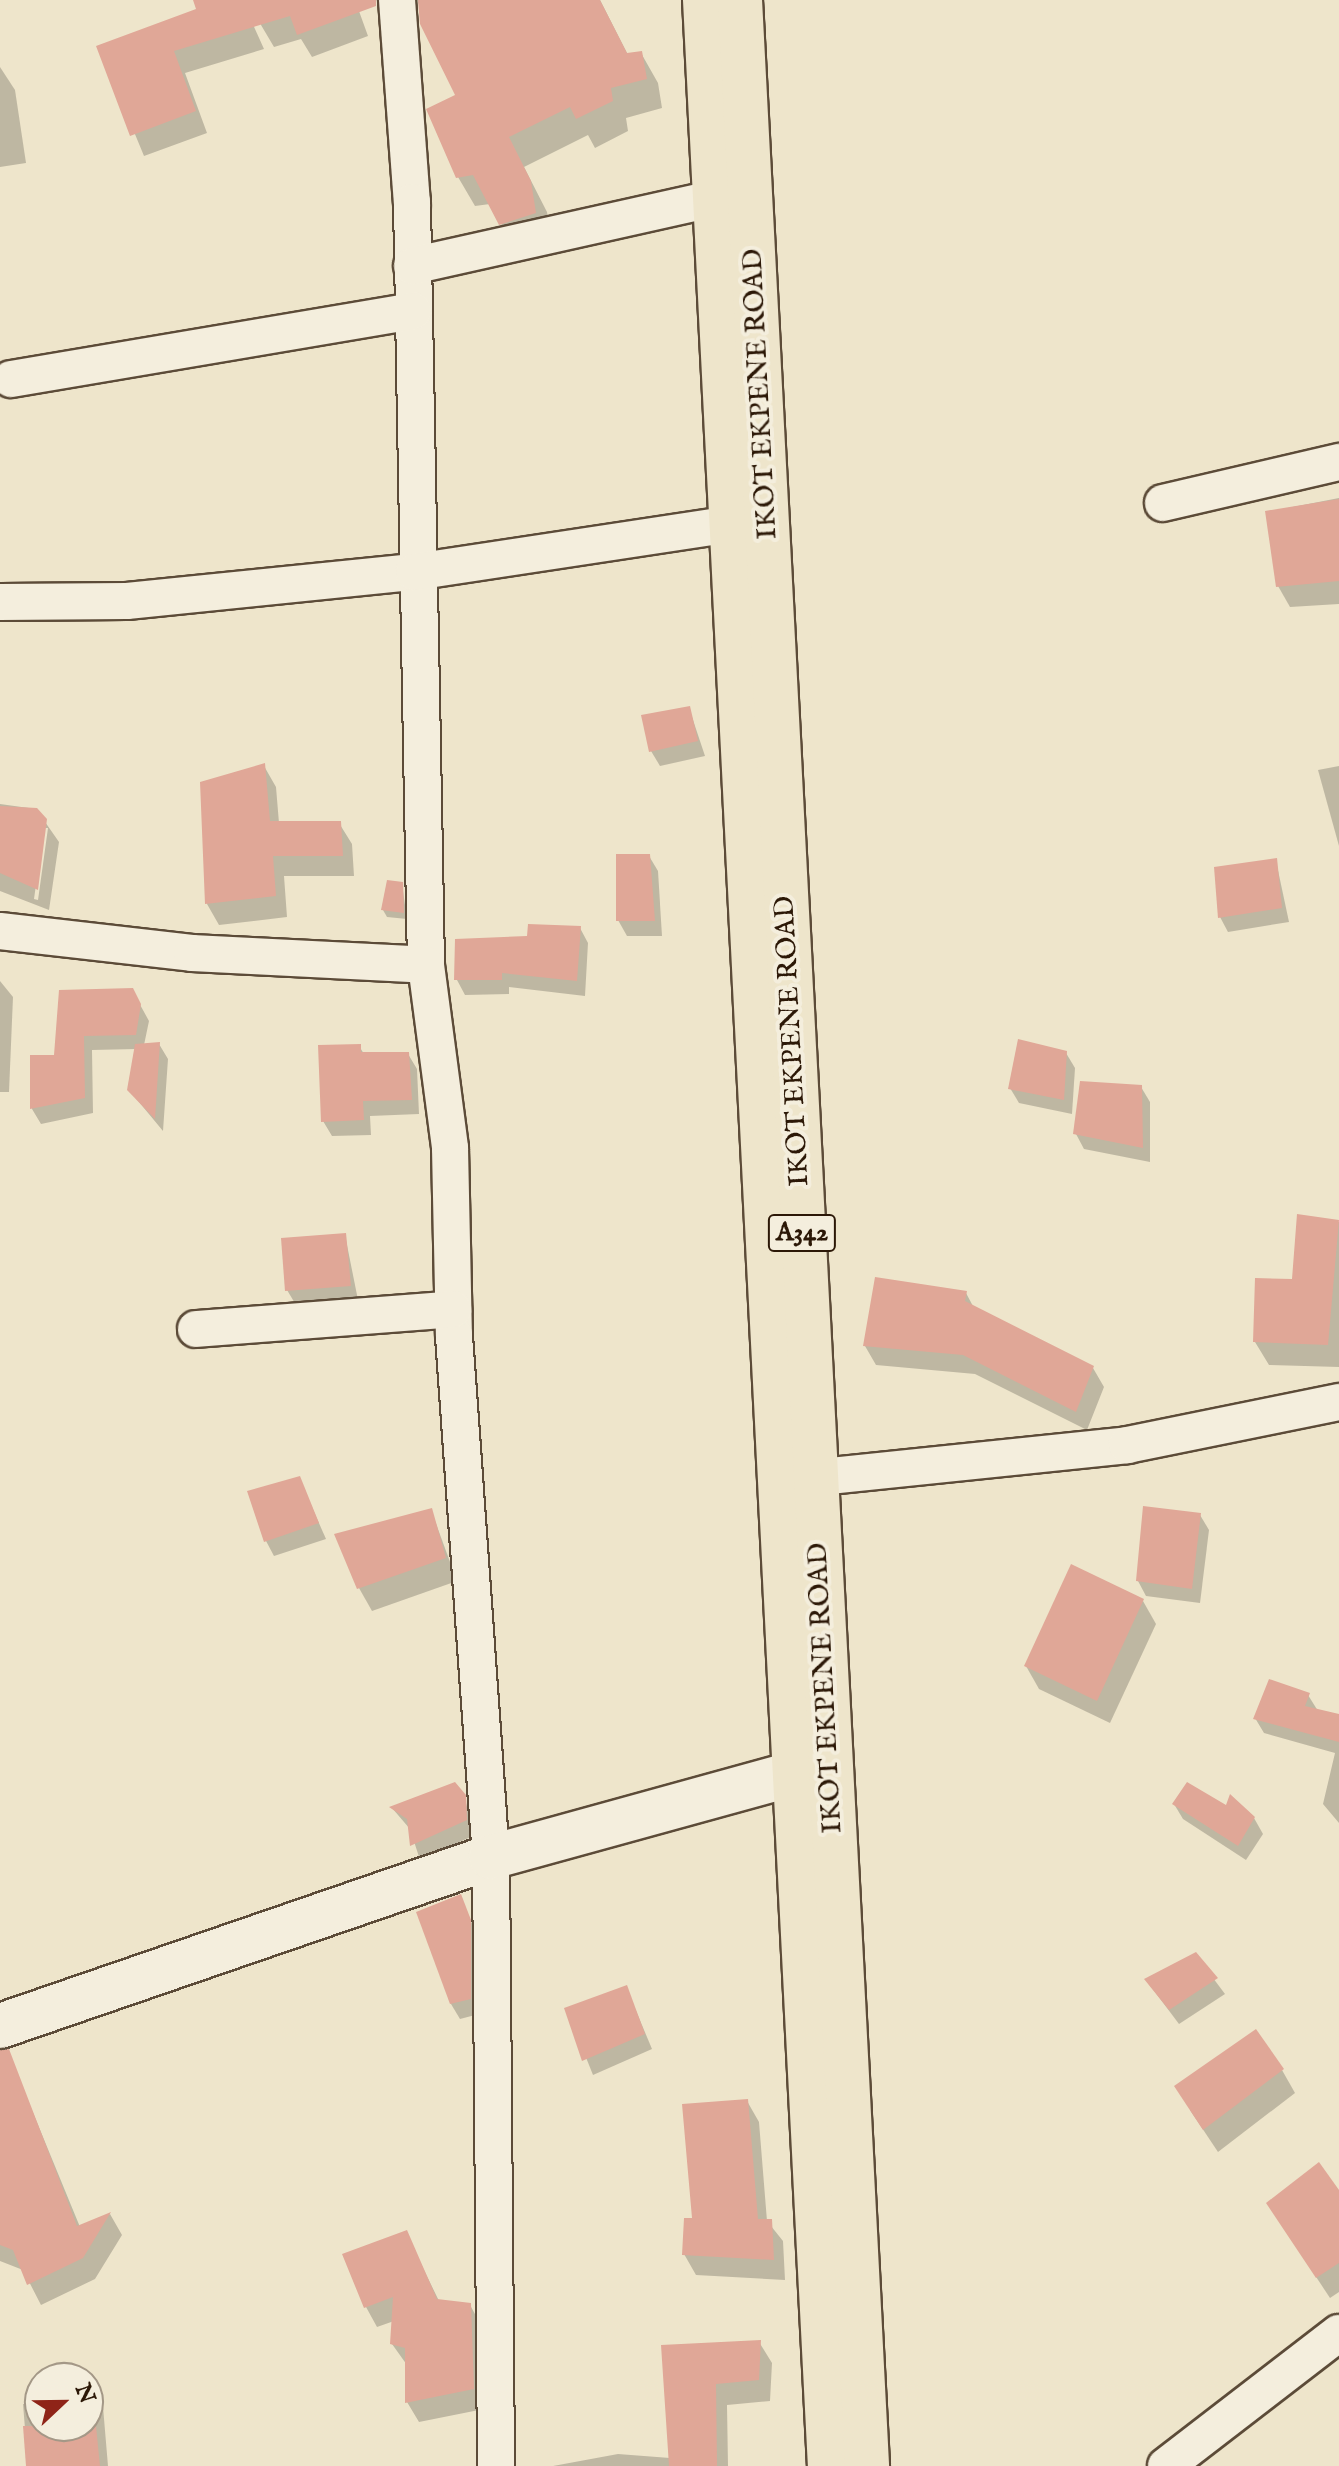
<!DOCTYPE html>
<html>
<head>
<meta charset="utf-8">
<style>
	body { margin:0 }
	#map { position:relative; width:1339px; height:2466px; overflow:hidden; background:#eee5cb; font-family:"IM FELL English",serif }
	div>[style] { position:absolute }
	.shadow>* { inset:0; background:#0003 }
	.building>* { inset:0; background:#e0a797 }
	.roads { filter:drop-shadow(2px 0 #5c4b38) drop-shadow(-2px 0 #5c4b38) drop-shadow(0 2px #5c4b38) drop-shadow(0 -2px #5c4b38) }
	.street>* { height:36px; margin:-18px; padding:0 18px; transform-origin:18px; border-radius:18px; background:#f4eedd }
	.secondary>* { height:44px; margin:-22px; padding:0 22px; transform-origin:22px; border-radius:22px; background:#f4eedd }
	.highway>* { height:44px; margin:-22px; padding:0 22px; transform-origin:22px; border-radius:22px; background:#eee5cb }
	span { translate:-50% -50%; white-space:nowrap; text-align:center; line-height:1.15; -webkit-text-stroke:8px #f4eedd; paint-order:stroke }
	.shield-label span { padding:2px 6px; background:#f4eedd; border:2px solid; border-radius:6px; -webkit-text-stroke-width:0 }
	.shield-label { font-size:26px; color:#2c1807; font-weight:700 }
	.street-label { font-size:28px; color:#2c1807 }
	.north { position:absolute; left:24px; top:2362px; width:80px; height:80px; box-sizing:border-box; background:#f4eedd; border:2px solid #a49887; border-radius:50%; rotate:68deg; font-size:22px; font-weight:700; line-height:32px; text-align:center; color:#2c1807 }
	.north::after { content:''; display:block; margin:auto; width:28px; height:36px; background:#8f2418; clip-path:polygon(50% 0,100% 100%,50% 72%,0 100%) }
</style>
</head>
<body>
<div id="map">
	<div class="shadow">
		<i style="clip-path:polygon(195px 0,242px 0,264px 49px,185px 73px,207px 133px,144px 156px,99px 47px,198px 10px)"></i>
		<i style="clip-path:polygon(261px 0,355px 0,368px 36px,312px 57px,301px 39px,274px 47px,261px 25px)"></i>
		<i style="clip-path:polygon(417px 0,600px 0,628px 55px,641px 53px,658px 83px,662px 108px,626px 118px,628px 131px,595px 148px,588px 135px,524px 167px,547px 212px,552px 243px,518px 254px,490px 204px,475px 206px,458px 177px,428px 110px,458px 96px)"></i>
		<i style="clip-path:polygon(0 67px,15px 90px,26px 163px,0 167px)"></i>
		<i style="clip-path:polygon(1339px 498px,1339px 604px,1290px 607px,1278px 586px,1267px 512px)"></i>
		<i style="clip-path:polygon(689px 708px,705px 756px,660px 766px,651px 751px)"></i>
		<i style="clip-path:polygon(264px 766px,276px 787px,279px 823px,339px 823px,352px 844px,354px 876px,284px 876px,287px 917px,219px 925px,207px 904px,203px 783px)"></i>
		<i style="clip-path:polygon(1339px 766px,1339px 846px,1318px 770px)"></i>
		<i style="clip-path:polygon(evenodd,0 804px,36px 809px,59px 842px,49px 910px,0 891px,0 804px,44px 828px,48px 828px,38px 900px,34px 899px,44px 828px)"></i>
		<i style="clip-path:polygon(649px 856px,658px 871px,662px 936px,627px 936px,618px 920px)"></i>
		<i style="clip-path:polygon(1276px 861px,1289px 922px,1228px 932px,1220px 917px)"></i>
		<i style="clip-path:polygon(402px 884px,407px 919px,387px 917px,383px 910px)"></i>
		<i style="clip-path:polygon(580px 928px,588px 943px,585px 996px,509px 987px,509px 994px,465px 995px,457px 980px,529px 938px)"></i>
		<i style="clip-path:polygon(0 981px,13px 997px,9px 1092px,0 1092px)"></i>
		<i style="clip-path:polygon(132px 990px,149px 1021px,144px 1045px,159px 1044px,168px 1059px,163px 1131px,129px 1090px,137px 1049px,92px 1050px,93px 1113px,41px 1124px,32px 1109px,32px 1057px,56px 1057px)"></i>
		<i style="clip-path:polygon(359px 1046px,364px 1054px,408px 1054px,417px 1069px,419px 1114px,370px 1116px,371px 1135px,332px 1136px,323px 1121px)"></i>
		<i style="clip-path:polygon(1066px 1053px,1075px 1068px,1072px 1114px,1019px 1103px,1010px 1088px)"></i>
		<i style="clip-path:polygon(1141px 1087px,1150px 1102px,1150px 1162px,1084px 1149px,1076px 1134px)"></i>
		<i style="clip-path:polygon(1299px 1216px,1339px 1222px,1339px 1367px,1269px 1365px,1255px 1342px,1294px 1281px)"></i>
		<i style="clip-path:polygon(345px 1235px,358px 1300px,296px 1305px,287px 1290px)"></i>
		<i style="clip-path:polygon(966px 1293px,974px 1308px,1093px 1368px,1104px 1387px,1087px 1430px,975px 1374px,876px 1365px,865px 1346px)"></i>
		<i style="clip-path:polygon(299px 1478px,326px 1539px,274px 1556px,266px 1541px)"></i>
		<i style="clip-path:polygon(431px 1510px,457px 1581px,372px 1611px,359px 1588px)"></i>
		<i style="clip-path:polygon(1200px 1515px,1209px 1530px,1200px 1603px,1146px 1596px,1138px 1581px)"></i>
		<i style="clip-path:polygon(1143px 1601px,1156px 1624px,1110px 1723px,1039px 1689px,1026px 1666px)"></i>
		<i style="clip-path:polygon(1308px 1695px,1318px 1711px,1339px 1716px,1339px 1823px,1323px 1804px,1335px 1753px,1264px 1733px,1255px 1718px)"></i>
		<i style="clip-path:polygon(464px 1796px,475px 1835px,420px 1860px,410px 1829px,392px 1808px)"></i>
		<i style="clip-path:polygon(1174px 1804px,1227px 1807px,1254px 1818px,1263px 1834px,1246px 1860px,1183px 1819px)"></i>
		<i style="clip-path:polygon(460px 1896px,478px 1937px,479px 2014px,460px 2019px,451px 2004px)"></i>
		<i style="clip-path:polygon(1195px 1954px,1225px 1994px,1179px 2024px,1146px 1980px)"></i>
		<i style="clip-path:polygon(626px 1987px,652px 2049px,593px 2075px,567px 2010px)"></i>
		<i style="clip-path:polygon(15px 2069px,80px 2227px,110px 2214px,122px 2235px,95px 2279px,41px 2305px,23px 2270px,0 2261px,0 2075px)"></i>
		<i style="clip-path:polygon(1282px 2070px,1295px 2093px,1218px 2152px,1190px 2110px)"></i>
		<i style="clip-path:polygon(747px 2101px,759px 2122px,767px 2221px,783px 2241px,785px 2280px,696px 2275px,684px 2254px)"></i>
		<i style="clip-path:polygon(1339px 2194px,1339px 2292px,1330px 2298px,1268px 2204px)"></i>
		<i style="clip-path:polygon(406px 2233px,439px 2301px,470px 2305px,481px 2325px,484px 2409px,419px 2422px,407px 2402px,407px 2365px,392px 2344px,394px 2321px,377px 2327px,366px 2307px)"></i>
		<i style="clip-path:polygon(759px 2342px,772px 2363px,770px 2401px,727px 2405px,728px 2466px,553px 2466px,618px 2454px,670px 2458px,663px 2347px)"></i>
		<i style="clip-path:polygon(90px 2374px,102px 2395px,108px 2466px,28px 2466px,23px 2404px,36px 2403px,34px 2379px,40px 2378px,40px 2426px,88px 2426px,88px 2378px,41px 2378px)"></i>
	</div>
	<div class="building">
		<i style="clip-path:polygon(193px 0,376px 0,376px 6px,297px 35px,290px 16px,174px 51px,196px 111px,130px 136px,96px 46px,196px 9px)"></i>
		<i style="clip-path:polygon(418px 0,600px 0,627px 53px,642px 51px,647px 79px,611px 88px,613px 101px,576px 119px,570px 107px,509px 137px,531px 181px,536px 213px,499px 225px,473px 175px,456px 178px,426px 109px,455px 95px,420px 24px)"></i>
		<i style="clip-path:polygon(1339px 499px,1339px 581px,1276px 587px,1265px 511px)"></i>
		<i style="clip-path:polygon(690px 706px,698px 741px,649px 752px,641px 715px)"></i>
		<i style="clip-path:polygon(265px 763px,270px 821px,341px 821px,343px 856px,273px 856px,276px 896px,205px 904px,200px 782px)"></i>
		<i style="clip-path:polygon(0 806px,37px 808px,47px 819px,38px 890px,0 873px)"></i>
		<i style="clip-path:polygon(616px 854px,650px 854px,655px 921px,616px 921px)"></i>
		<i style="clip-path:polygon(1277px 858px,1282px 908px,1218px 918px,1214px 867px)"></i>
		<i style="clip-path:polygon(387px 880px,403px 882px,404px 913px,381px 910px)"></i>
		<i style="clip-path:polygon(528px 924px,581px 926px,577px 981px,502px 973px,502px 980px,454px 980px,455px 939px,527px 936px)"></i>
		<i style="clip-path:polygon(133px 988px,141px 1004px,136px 1035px,84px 1036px,85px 1098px,30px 1109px,30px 1055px,54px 1055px,59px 990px)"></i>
		<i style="clip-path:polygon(1018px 1039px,1067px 1051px,1064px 1100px,1008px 1089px)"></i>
		<i style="clip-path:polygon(160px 1042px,155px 1119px,127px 1090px,135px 1044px)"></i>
		<i style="clip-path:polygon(361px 1044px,361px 1052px,409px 1052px,412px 1100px,363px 1101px,364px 1120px,321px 1122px,318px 1045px)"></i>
		<i style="clip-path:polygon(1080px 1081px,1142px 1085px,1143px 1148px,1073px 1134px)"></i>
		<i style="clip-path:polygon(1297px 1214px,1339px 1220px,1328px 1345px,1253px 1342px,1255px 1278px,1292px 1279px)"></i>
		<i style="clip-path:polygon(346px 1233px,351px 1286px,285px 1291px,281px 1238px)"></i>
		<i style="clip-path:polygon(875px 1277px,967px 1291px,965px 1301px,1094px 1366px,1076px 1412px,963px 1355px,863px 1346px)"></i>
		<i style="clip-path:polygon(300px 1476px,319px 1523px,264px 1542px,247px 1491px)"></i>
		<i style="clip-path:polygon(1143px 1506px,1201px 1513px,1192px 1589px,1136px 1581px)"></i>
		<i style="clip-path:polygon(432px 1508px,446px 1558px,357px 1589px,334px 1534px)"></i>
		<i style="clip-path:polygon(1071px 1564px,1144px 1599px,1097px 1701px,1024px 1666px)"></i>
		<i style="clip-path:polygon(1269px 1679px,1310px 1693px,1305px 1706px,1339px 1714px,1339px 1742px,1253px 1719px)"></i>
		<i style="clip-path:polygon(455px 1782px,466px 1795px,467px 1820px,410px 1846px,407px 1819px,389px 1807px)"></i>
		<i style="clip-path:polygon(1187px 1782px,1226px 1805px,1230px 1794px,1255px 1817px,1238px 1846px,1172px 1804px)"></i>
		<i style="clip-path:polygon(461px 1894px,471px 1920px,471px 1999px,450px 2004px,416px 1912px)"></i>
		<i style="clip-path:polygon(1196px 1952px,1218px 1978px,1169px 2010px,1144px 1979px)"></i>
		<i style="clip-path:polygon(627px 1985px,645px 2034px,582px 2061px,564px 2008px)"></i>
		<i style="clip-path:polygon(1256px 2029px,1284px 2069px,1203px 2130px,1174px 2086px)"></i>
		<i style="clip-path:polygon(9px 2049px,77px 2226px,111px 2212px,83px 2258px,27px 2285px,13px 2250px,0 2245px,0 2050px)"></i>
		<i style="clip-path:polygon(748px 2099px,758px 2219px,772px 2219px,774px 2260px,682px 2255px,684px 2218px,692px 2218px,682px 2104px)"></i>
		<i style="clip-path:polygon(1319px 2162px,1339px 2190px,1339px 2263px,1316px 2278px,1266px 2203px)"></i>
		<i style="clip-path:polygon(407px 2230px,437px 2299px,471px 2303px,474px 2389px,405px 2403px,405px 2348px,390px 2344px,393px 2297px,364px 2308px,342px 2254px)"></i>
		<i style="clip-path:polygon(761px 2340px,759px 2380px,716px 2384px,717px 2466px,669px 2466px,661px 2345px)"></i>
		<i style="clip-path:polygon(23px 2426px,96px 2426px,100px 2466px,26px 2466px)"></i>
	</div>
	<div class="roads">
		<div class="street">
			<i style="left:397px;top:0;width:203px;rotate:85.8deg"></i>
			<i style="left:412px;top:202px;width:763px;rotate:88.95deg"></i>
			<i style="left:426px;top:965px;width:185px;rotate:82.5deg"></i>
			<i style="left:450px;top:1148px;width:188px;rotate:88.8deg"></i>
			<i style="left:454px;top:1336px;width:522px;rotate:85.94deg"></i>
			<i style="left:491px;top:1857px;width:609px;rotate:89.53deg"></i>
			<i style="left:412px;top:266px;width:334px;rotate:-12.6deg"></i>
			<i style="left:11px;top:379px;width:408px;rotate:-9.6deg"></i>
			<i style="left:1163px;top:503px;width:181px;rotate:-13.1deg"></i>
			<i style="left:0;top:602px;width:127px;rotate:-0.5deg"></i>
			<i style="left:127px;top:601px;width:288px;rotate:-5.8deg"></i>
			<i style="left:414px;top:572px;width:320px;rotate:-8.6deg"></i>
			<i style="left:0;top:931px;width:193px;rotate:6.5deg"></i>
			<i style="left:192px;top:953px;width:234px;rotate:2.9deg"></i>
			<i style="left:196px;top:1329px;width:258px;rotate:-4.4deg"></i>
			<i style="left:791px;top:1480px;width:338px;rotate:-5.9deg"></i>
			<i style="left:1127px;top:1445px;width:216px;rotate:-11.5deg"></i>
			<i style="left:1166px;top:2466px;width:218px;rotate:-37.6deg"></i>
		</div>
		<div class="secondary">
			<i style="left:0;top:2026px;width:519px;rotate:-18.99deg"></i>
			<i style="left:491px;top:1857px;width:316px;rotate:-15.4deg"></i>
		</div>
		<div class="highway">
			<i style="left:705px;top:0;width:2469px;rotate:87.1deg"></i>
			<i style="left:740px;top:0;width:2469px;rotate:87.05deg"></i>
		</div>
	</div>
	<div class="shield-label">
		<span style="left:802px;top:1233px">A342</span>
	</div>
	<div class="street-label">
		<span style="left:761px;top:394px;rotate:-93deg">IKOT EKPENE ROAD</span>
		<span style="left:793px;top:1041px;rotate:-93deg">IKOT EKPENE ROAD</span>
		<span style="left:826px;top:1688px;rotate:-93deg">IKOT EKPENE ROAD</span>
	</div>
	<div class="north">N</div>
</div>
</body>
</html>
